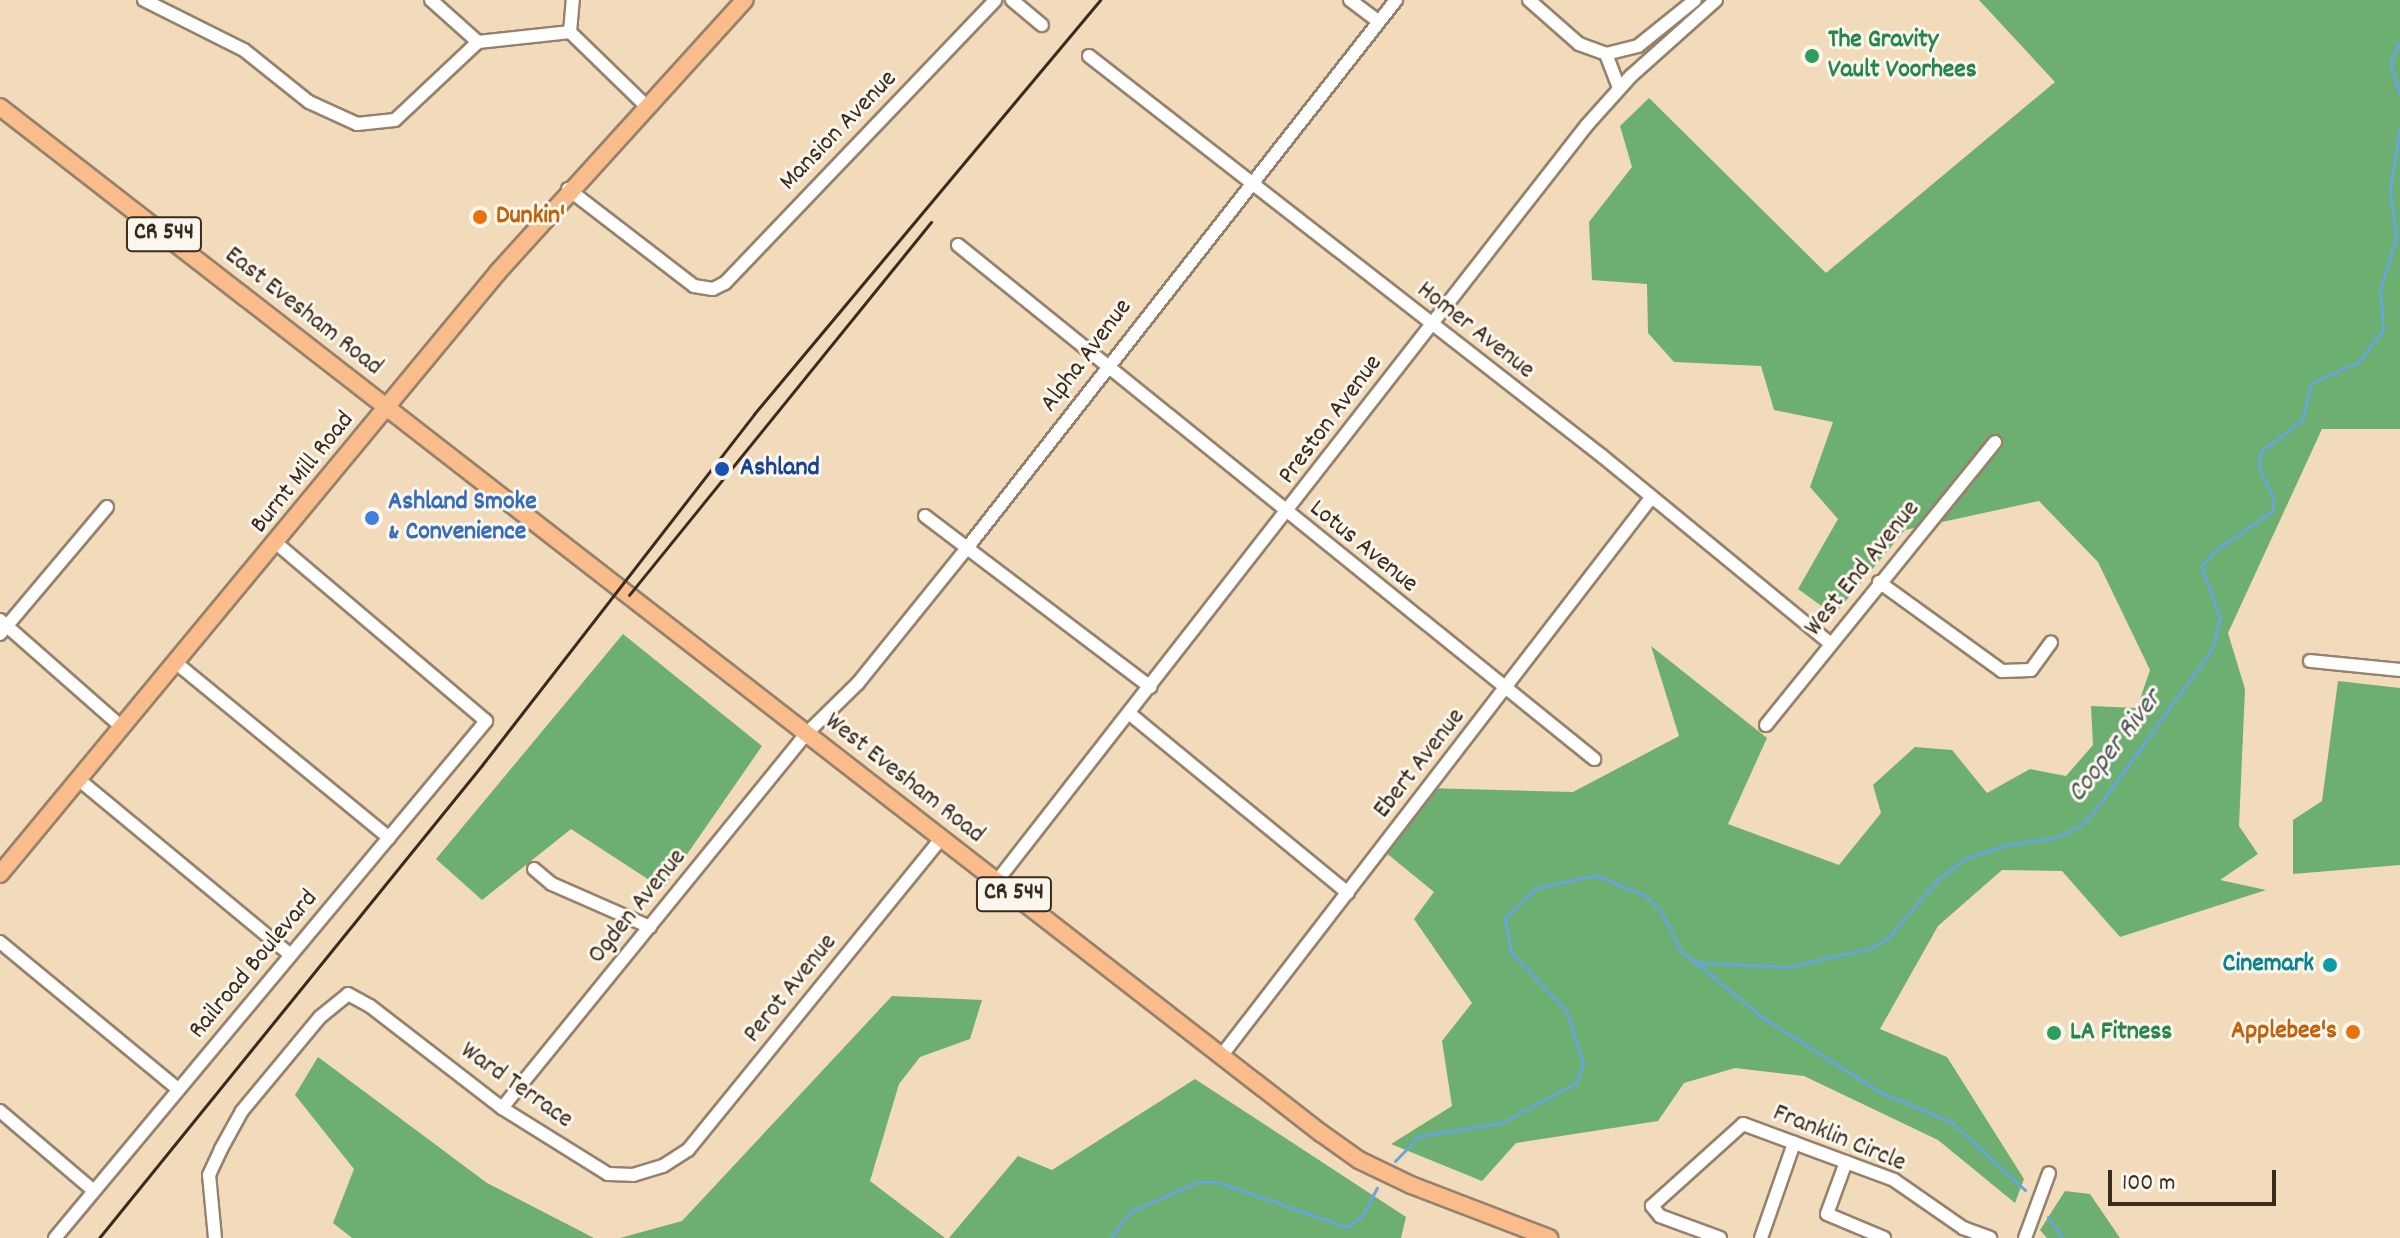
<!DOCTYPE html>
<html>
<head>
<meta charset="utf-8">
<style>
	body { margin:0 }
	#map { position:relative; width:2400px; height:1238px; overflow:hidden; background:#f1dbbb; font-family:Dekko,sans-serif }
	div>[style] { position:absolute }
	.forest>* { inset:0; background:#6dae71 }
	.stream>* { height:3px; margin:-1.5px; padding:0 1.5px; transform-origin:1.5px; border-radius:1.5px; background:#67a6da }
	.roads { filter:drop-shadow(2px 0 #96826c) drop-shadow(-2px 0 #96826c) drop-shadow(0 2px #96826c) drop-shadow(0 -2px #96826c) }
	.minor>* { height:12px; margin:-6px; padding:0 6px; transform-origin:6px; border-radius:6px; background:#fff }
	.major>* { height:16px; margin:-8px; padding:0 8px; transform-origin:8px; border-radius:8px; background:#f9bc8a }
	.rail>* { height:3px; margin:-1.5px; padding:0 1.5px; transform-origin:1.5px; border-radius:1.5px; background:#3b2a1e }
	.dots>* { width:22px; height:22px; translate:-50% -50%; box-sizing:border-box; border:4px solid #fbf7ec; border-radius:50% }
	span { translate:-50% -50%; white-space:nowrap; text-align:center; line-height:1.15; -webkit-text-stroke:6px #fbf7ec; paint-order:stroke }
	.shield-label span { padding:2px 6px; background:#fbf7ec; border:2px solid; border-radius:6px; -webkit-text-stroke-width:0 }
	.shield-label { font-size:24px; color:#3b2a1e; font-weight:700 }
	.leisure-label { font-size:26px; color:#27864d; font-weight:700 }
	.left { translate:0 -50%; text-align:left }
	.street-label { font-size:26px; color:#3b2a1e }
	.food-label { font-size:26px; color:#c56008; font-weight:700 }
	.right { translate:-100% -50%; text-align:right }
	.transit-label { font-size:26px; color:#164399; font-weight:700 }
	.shop-label { font-size:26px; color:#366cbe; font-weight:700 }
	.culture-label { font-size:26px; color:#0d838f; font-weight:700 }
	.water-label { font-size:28px; color:#4a5560; font-style:italic }
	.scale { position:absolute; left:2108px; top:1170px; width:168px; height:36px; box-sizing:border-box; border:4px solid #3b2a1e; border-top:0; padding-left:10px; font-size:24px; line-height:28px; white-space:nowrap; color:#3b2a1e; -webkit-text-stroke:6px #fbf7ec; paint-order:stroke }
</style>
</head>
<body>
<div id="map">
	<div class="forest">
		<i style="clip-path:polygon(1979px 0,2400px 0,2400px 429px,2322px 429px,2228px 633px,2245px 689px,2239px 826px,2258px 854px,2220px 880px,2266px 890px,2120px 937px,2062px 871px,2002px 870px,1938px 926px,1880px 1029px,1947px 1057px,2024px 1179px,2015px 1203px,1938px 1140px,1804px 1076px,1735px 1068px,1684px 1083px,1658px 1121px,1516px 1143px,1482px 1181px,1391px 1144px,1452px 1106px,1442px 1041px,1472px 1003px,1414px 919px,1434px 892px,1379px 847px,1426px 788px,1573px 792px,1679px 736px,1651px 646px,1767px 738px,1728px 824px,1839px 865px,1881px 813px,1873px 785px,1915px 747px,1952px 750px,1987px 793px,2030px 769px,2066px 776px,2093px 745px,2091px 706px,2137px 708px,2150px 670px,2098px 562px,2039px 501px,1905px 530px,1834px 615px,1798px 589px,1838px 519px,1810px 487px,1833px 422px,1774px 410px,1761px 366px,1674px 362px,1648px 333px,1647px 284px,1592px 280px,1589px 222px,1632px 167px,1620px 126px,1649px 98px,1826px 273px,2055px 82px)"></i>
		<i style="clip-path:polygon(623px 634px,762px 746px,663px 889px,571px 829px,482px 900px,436px 859px)"></i>
		<i style="clip-path:polygon(2338px 681px,2400px 688px,2400px 865px,2293px 874px,2293px 820px,2322px 801px)"></i>
		<i style="clip-path:polygon(892px 996px,982px 1000px,970px 1039px,920px 1057px,899px 1084px,870px 1181px,945px 1238px,620px 1238px,682px 1221px)"></i>
		<i style="clip-path:polygon(318px 1057px,487px 1183px,594px 1238px,352px 1238px,333px 1223px,354px 1169px,295px 1095px)"></i>
		<i style="clip-path:polygon(1195px 1079px,1406px 1217px,1401px 1238px,949px 1238px,1018px 1156px,1052px 1170px)"></i>
		<i style="clip-path:polygon(2065px 1191px,2090px 1194px,2120px 1238px,2047px 1238px,2040px 1230px)"></i>
	</div>
	<div class="stream">
		<i style="left:2400px;top:41px;width:23px;rotate:115deg"></i>
		<i style="left:2390px;top:62px;width:34px;rotate:73deg"></i>
		<i style="left:1692px;top:962px;width:95px;rotate:3deg"></i>
		<i style="left:1787px;top:967px;width:86px;rotate:-12.7deg"></i>
		<i style="left:1871px;top:948px;width:21px;rotate:-31deg"></i>
		<i style="left:1889px;top:937px;width:75px;rotate:-49.9deg"></i>
		<i style="left:1937px;top:880px;width:36px;rotate:-37deg"></i>
		<i style="left:1966px;top:858px;width:46px;rotate:-17.7deg"></i>
		<i style="left:2010px;top:844px;width:44px;rotate:-7.8deg"></i>
		<i style="left:2054px;top:838px;width:29px;rotate:-25deg"></i>
		<i style="left:2080px;top:826px;width:26px;rotate:-47deg"></i>
		<i style="left:2098px;top:807px;width:195px;rotate:-54.2deg"></i>
		<i style="left:2212px;top:649px;width:33px;rotate:-76deg"></i>
		<i style="left:2220px;top:617px;width:53px;rotate:-110.8deg"></i>
		<i style="left:2201px;top:567px;width:18px;rotate:-52deg"></i>
		<i style="left:2212px;top:553px;width:73px;rotate:-35deg"></i>
		<i style="left:2272px;top:511px;width:12px;rotate:-81deg"></i>
		<i style="left:2274px;top:499px;width:34px;rotate:-116deg"></i>
		<i style="left:2259px;top:468px;width:16px;rotate:-86deg"></i>
		<i style="left:2260px;top:452px;width:53px;rotate:-37.3deg"></i>
		<i style="left:2302px;top:420px;width:38px;rotate:-76deg"></i>
		<i style="left:2311px;top:383px;width:52px;rotate:-23.6deg"></i>
		<i style="left:2359px;top:362px;width:41px;rotate:-54deg"></i>
		<i style="left:2383px;top:329px;width:40px;rotate:-94.3deg"></i>
		<i style="left:2380px;top:289px;width:53px;rotate:-72.6deg"></i>
		<i style="left:2396px;top:238px;width:49px;rotate:-97deg"></i>
		<i style="left:2390px;top:189px;width:63px;rotate:-80.8deg"></i>
		<i style="left:1395px;top:1161px;width:35px;rotate:-46deg"></i>
		<i style="left:1419px;top:1136px;width:83px;rotate:-9deg"></i>
		<i style="left:1501px;top:1123px;width:85px;rotate:-28.1deg"></i>
		<i style="left:1576px;top:1083px;width:20px;rotate:-70deg"></i>
		<i style="left:1583px;top:1064px;width:54px;rotate:-107.1deg"></i>
		<i style="left:1567px;top:1012px;width:82px;rotate:-133deg"></i>
		<i style="left:1511px;top:952px;width:35px;rotate:-100deg"></i>
		<i style="left:1505px;top:918px;width:43px;rotate:-44.1deg"></i>
		<i style="left:1536px;top:888px;width:60px;rotate:-12.4deg"></i>
		<i style="left:1595px;top:875px;width:53px;rotate:22.2deg"></i>
		<i style="left:1644px;top:895px;width:22px;rotate:43deg"></i>
		<i style="left:1660px;top:910px;width:45px;rotate:63.4deg"></i>
		<i style="left:1680px;top:950px;width:109px;rotate:39.1deg"></i>
		<i style="left:1765px;top:1019px;width:136px;rotate:32.4deg"></i>
		<i style="left:1880px;top:1092px;width:76px;rotate:22.5deg"></i>
		<i style="left:1950px;top:1121px;width:102px;rotate:42.6deg"></i>
		<i style="left:2048px;top:1217px;width:25px;rotate:56deg"></i>
		<i style="left:1110px;top:1238px;width:34px;rotate:-52deg"></i>
		<i style="left:1131px;top:1211px;width:73px;rotate:-23.4deg"></i>
		<i style="left:1198px;top:1182px;width:19px"></i>
		<i style="left:1217px;top:1182px;width:138px;rotate:19.1deg"></i>
		<i style="left:1347px;top:1227px;width:19px;rotate:-36deg"></i>
		<i style="left:1362px;top:1216px;width:32px;rotate:-62deg"></i>
	</div>
	<div class="roads">
		<div class="minor">
			<i style="left:144px;top:0;width:112px;rotate:26.6deg"></i>
			<i style="left:244px;top:50px;width:83px;rotate:38.7deg"></i>
			<i style="left:309px;top:102px;width:53px;rotate:24.6deg"></i>
			<i style="left:357px;top:124px;width:38px;rotate:-6deg"></i>
			<i style="left:395px;top:120px;width:114px;rotate:-43.2deg"></i>
			<i style="left:431px;top:0;width:63px;rotate:41.8deg"></i>
			<i style="left:478px;top:42px;width:93px;rotate:-6.2deg"></i>
			<i style="left:1012px;top:0;width:39px;rotate:40deg"></i>
			<i style="left:1350px;top:0;width:36px;rotate:37deg"></i>
			<i style="left:1529px;top:0;width:67px;rotate:41.3deg"></i>
			<i style="left:1579px;top:44px;width:29px;rotate:20deg"></i>
			<i style="left:1606px;top:54px;width:33px;rotate:-14deg"></i>
			<i style="left:1638px;top:46px;width:73px;rotate:-38.9deg"></i>
			<i style="left:570px;top:32px;width:106px;rotate:44.2deg"></i>
			<i style="left:570px;top:32px;width:32px;rotate:-85deg"></i>
			<i style="left:1606px;top:54px;width:36px;rotate:69deg"></i>
			<i style="left:1089px;top:56px;width:651px;rotate:37.94deg"></i>
			<i style="left:1602px;top:456px;width:296px;rotate:39.4deg"></i>
			<i style="left:568px;top:189px;width:159px;rotate:37.6deg"></i>
			<i style="left:694px;top:286px;width:19px;rotate:9deg"></i>
			<i style="left:713px;top:289px;width:13px;rotate:-27deg"></i>
			<i style="left:725px;top:283px;width:391px;rotate:-46.3deg"></i>
			<i style="left:958px;top:245px;width:818px;rotate:38.94deg"></i>
			<i style="left:925px;top:516px;width:283px;rotate:37.2deg"></i>
			<i style="left:1879px;top:582px;width:152px;rotate:35.9deg"></i>
			<i style="left:2002px;top:671px;width:29px;rotate:-2deg"></i>
			<i style="left:2031px;top:670px;width:34px;rotate:-54deg"></i>
			<i style="left:0;top:620px;width:162px;rotate:41.3deg"></i>
			<i style="left:0;top:634px;width:166px;rotate:-49.9deg"></i>
			<i style="left:2310px;top:661px;width:90px;rotate:5.7deg"></i>
			<i style="left:175px;top:662px;width:277px;rotate:39.4deg"></i>
			<i style="left:1130px;top:714px;width:282px;rotate:39.4deg"></i>
			<i style="left:1766px;top:725px;width:364px;rotate:-51deg"></i>
			<i style="left:78px;top:779px;width:276px;rotate:39.6deg"></i>
			<i style="left:534px;top:869px;width:23px;rotate:40deg"></i>
			<i style="left:552px;top:884px;width:107px;rotate:23.7deg"></i>
			<i style="left:997px;top:881px;width:959px;rotate:-52.03deg"></i>
			<i style="left:1587px;top:125px;width:66px;rotate:-48.1deg"></i>
			<i style="left:1631px;top:76px;width:114px;rotate:-41.8deg"></i>
			<i style="left:0;top:942px;width:231px;rotate:39.6deg"></i>
			<i style="left:1222px;top:1055px;width:703px;rotate:-52.4deg"></i>
			<i style="left:502px;top:1108px;width:483px;rotate:-50.9deg"></i>
			<i style="left:807px;top:733px;width:71px;rotate:-44.4deg"></i>
			<i style="left:858px;top:683px;width:174px;rotate:-51.1deg"></i>
			<i style="left:967px;top:548px;width:696px;rotate:-51.94deg"></i>
			<i style="left:0;top:1111px;width:123px;rotate:40.4deg"></i>
			<i style="left:1846px;top:1162px;width:55px;rotate:110.1deg"></i>
			<i style="left:1827px;top:1214px;width:62px;rotate:22.8deg"></i>
			<i style="left:55px;top:1238px;width:673px;rotate:-50.18deg"></i>
			<i style="left:486px;top:721px;width:274px;rotate:-139.7deg"></i>
			<i style="left:215px;top:1238px;width:63px;rotate:-95.4deg"></i>
			<i style="left:209px;top:1175px;width:29px;rotate:-65deg"></i>
			<i style="left:221px;top:1149px;width:43px;rotate:-61.1deg"></i>
			<i style="left:242px;top:1111px;width:122px;rotate:-50.3deg"></i>
			<i style="left:320px;top:1017px;width:36px;rotate:-39deg"></i>
			<i style="left:348px;top:994px;width:25px;rotate:29deg"></i>
			<i style="left:370px;top:1006px;width:167px;rotate:37.7deg"></i>
			<i style="left:502px;top:1108px;width:125px;rotate:31.9deg"></i>
			<i style="left:608px;top:1174px;width:25px;rotate:2deg"></i>
			<i style="left:633px;top:1175px;width:31px;rotate:-17deg"></i>
			<i style="left:663px;top:1166px;width:30px;rotate:-33deg"></i>
			<i style="left:688px;top:1150px;width:402px;rotate:-50.9deg"></i>
			<i style="left:1720px;top:1238px;width:64px;rotate:-159.9deg"></i>
			<i style="left:1660px;top:1216px;width:13px;rotate:-129deg"></i>
			<i style="left:1652px;top:1206px;width:122px;rotate:-42deg"></i>
			<i style="left:1743px;top:1124px;width:161px;rotate:20.3deg"></i>
			<i style="left:1894px;top:1180px;width:84px;rotate:34.8deg"></i>
			<i style="left:1963px;top:1228px;width:29px;rotate:20deg"></i>
			<i style="left:1761px;top:1238px;width:101px;rotate:-70.8deg"></i>
			<i style="left:2025px;top:1238px;width:69px;rotate:-69.7deg"></i>
		</div>
		<div class="major">
			<i style="left:0;top:107px;width:1673px;rotate:37.84deg"></i>
			<i style="left:1321px;top:1133px;width:47px;rotate:35.4deg"></i>
			<i style="left:1359px;top:1160px;width:58px;rotate:25.7deg"></i>
			<i style="left:1411px;top:1185px;width:148px;rotate:21deg"></i>
			<i style="left:0;top:874px;width:781px;rotate:-50.4deg"></i>
			<i style="left:498px;top:272px;width:367px;rotate:-47.8deg"></i>
		</div>
	</div>
	<div class="rail">
		<i style="left:629px;top:595px;width:480px;rotate:-51deg"></i>
		<i style="left:99px;top:1238px;width:609px;rotate:-51deg"></i>
		<i style="left:482px;top:765px;width:444px;rotate:-52.2deg"></i>
		<i style="left:754px;top:414px;width:540px;rotate:-50.11deg"></i>
	</div>
	<div class="dots">
		<i style="left:1812px;top:56px;background:#2e9e5b"></i>
		<i style="left:480px;top:217px;background:#e8710a"></i>
		<i style="left:722px;top:469px;background:#1a4fb4"></i>
		<i style="left:372px;top:518px;background:#3f7fe0"></i>
		<i style="left:2330px;top:965px;background:#0f9aa8"></i>
		<i style="left:2353px;top:1032px;background:#e8710a"></i>
		<i style="left:2054px;top:1033px;background:#2e9e5b"></i>
	</div>
	<div class="shield-label">
		<span style="left:164px;top:234px">CR 544</span>
		<span style="left:1014px;top:894px">CR 544</span>
	</div>
	<div class="leisure-label">
		<span class="left" style="left:1828px;top:56px">The Gravity<br>Vault Voorhees</span>
		<span class="left" style="left:2070px;top:1033px">LA Fitness</span>
	</div>
	<div class="street-label">
		<span style="left:839px;top:131px;rotate:-46deg">Mansion Avenue</span>
		<span style="left:303px;top:312px;rotate:38deg">East Evesham Road</span>
		<span style="left:1475px;top:331px;rotate:38deg">Homer Avenue</span>
		<span style="left:1087px;top:356px;rotate:-53deg">Alpha Avenue</span>
		<span style="left:1331px;top:420px;rotate:-53deg">Preston Avenue</span>
		<span style="left:303px;top:473px;rotate:-51deg">Burnt Mill Road</span>
		<span style="left:1363px;top:547px;rotate:39deg">Lotus Avenue</span>
		<span style="left:1863px;top:569px;rotate:-51deg">West End Avenue</span>
		<span style="left:1420px;top:764px;rotate:-52deg">Ebert Avenue</span>
		<span style="left:904px;top:779px;rotate:38deg">West Evesham Road</span>
		<span style="left:638px;top:907px;rotate:-51deg">Ogden Avenue</span>
		<span style="left:254px;top:965px;rotate:-50deg">Railroad Boulevard</span>
		<span style="left:791px;top:989px;rotate:-51deg">Perot Avenue</span>
		<span style="left:516px;top:1086px;rotate:35deg">Ward Terrace</span>
		<span style="left:1839px;top:1139px;rotate:22deg">Franklin Circle</span>
	</div>
	<div class="food-label">
		<span class="left" style="left:496px;top:217px">Dunkin'</span>
		<span class="right" style="left:2337px;top:1032px">Applebee's</span>
	</div>
	<div class="transit-label">
		<span class="left" style="left:740px;top:469px">Ashland</span>
	</div>
	<div class="shop-label">
		<span class="left" style="left:388px;top:518px">Ashland Smoke<br>&amp; Convenience</span>
	</div>
	<div class="culture-label">
		<span class="right" style="left:2314px;top:965px">Cinemark</span>
	</div>
	<div class="water-label">
		<span style="left:2116px;top:747px;rotate:-52deg">Cooper River</span>
	</div>
	<div class="scale">100 m</div>
</div>
</body>
</html>
